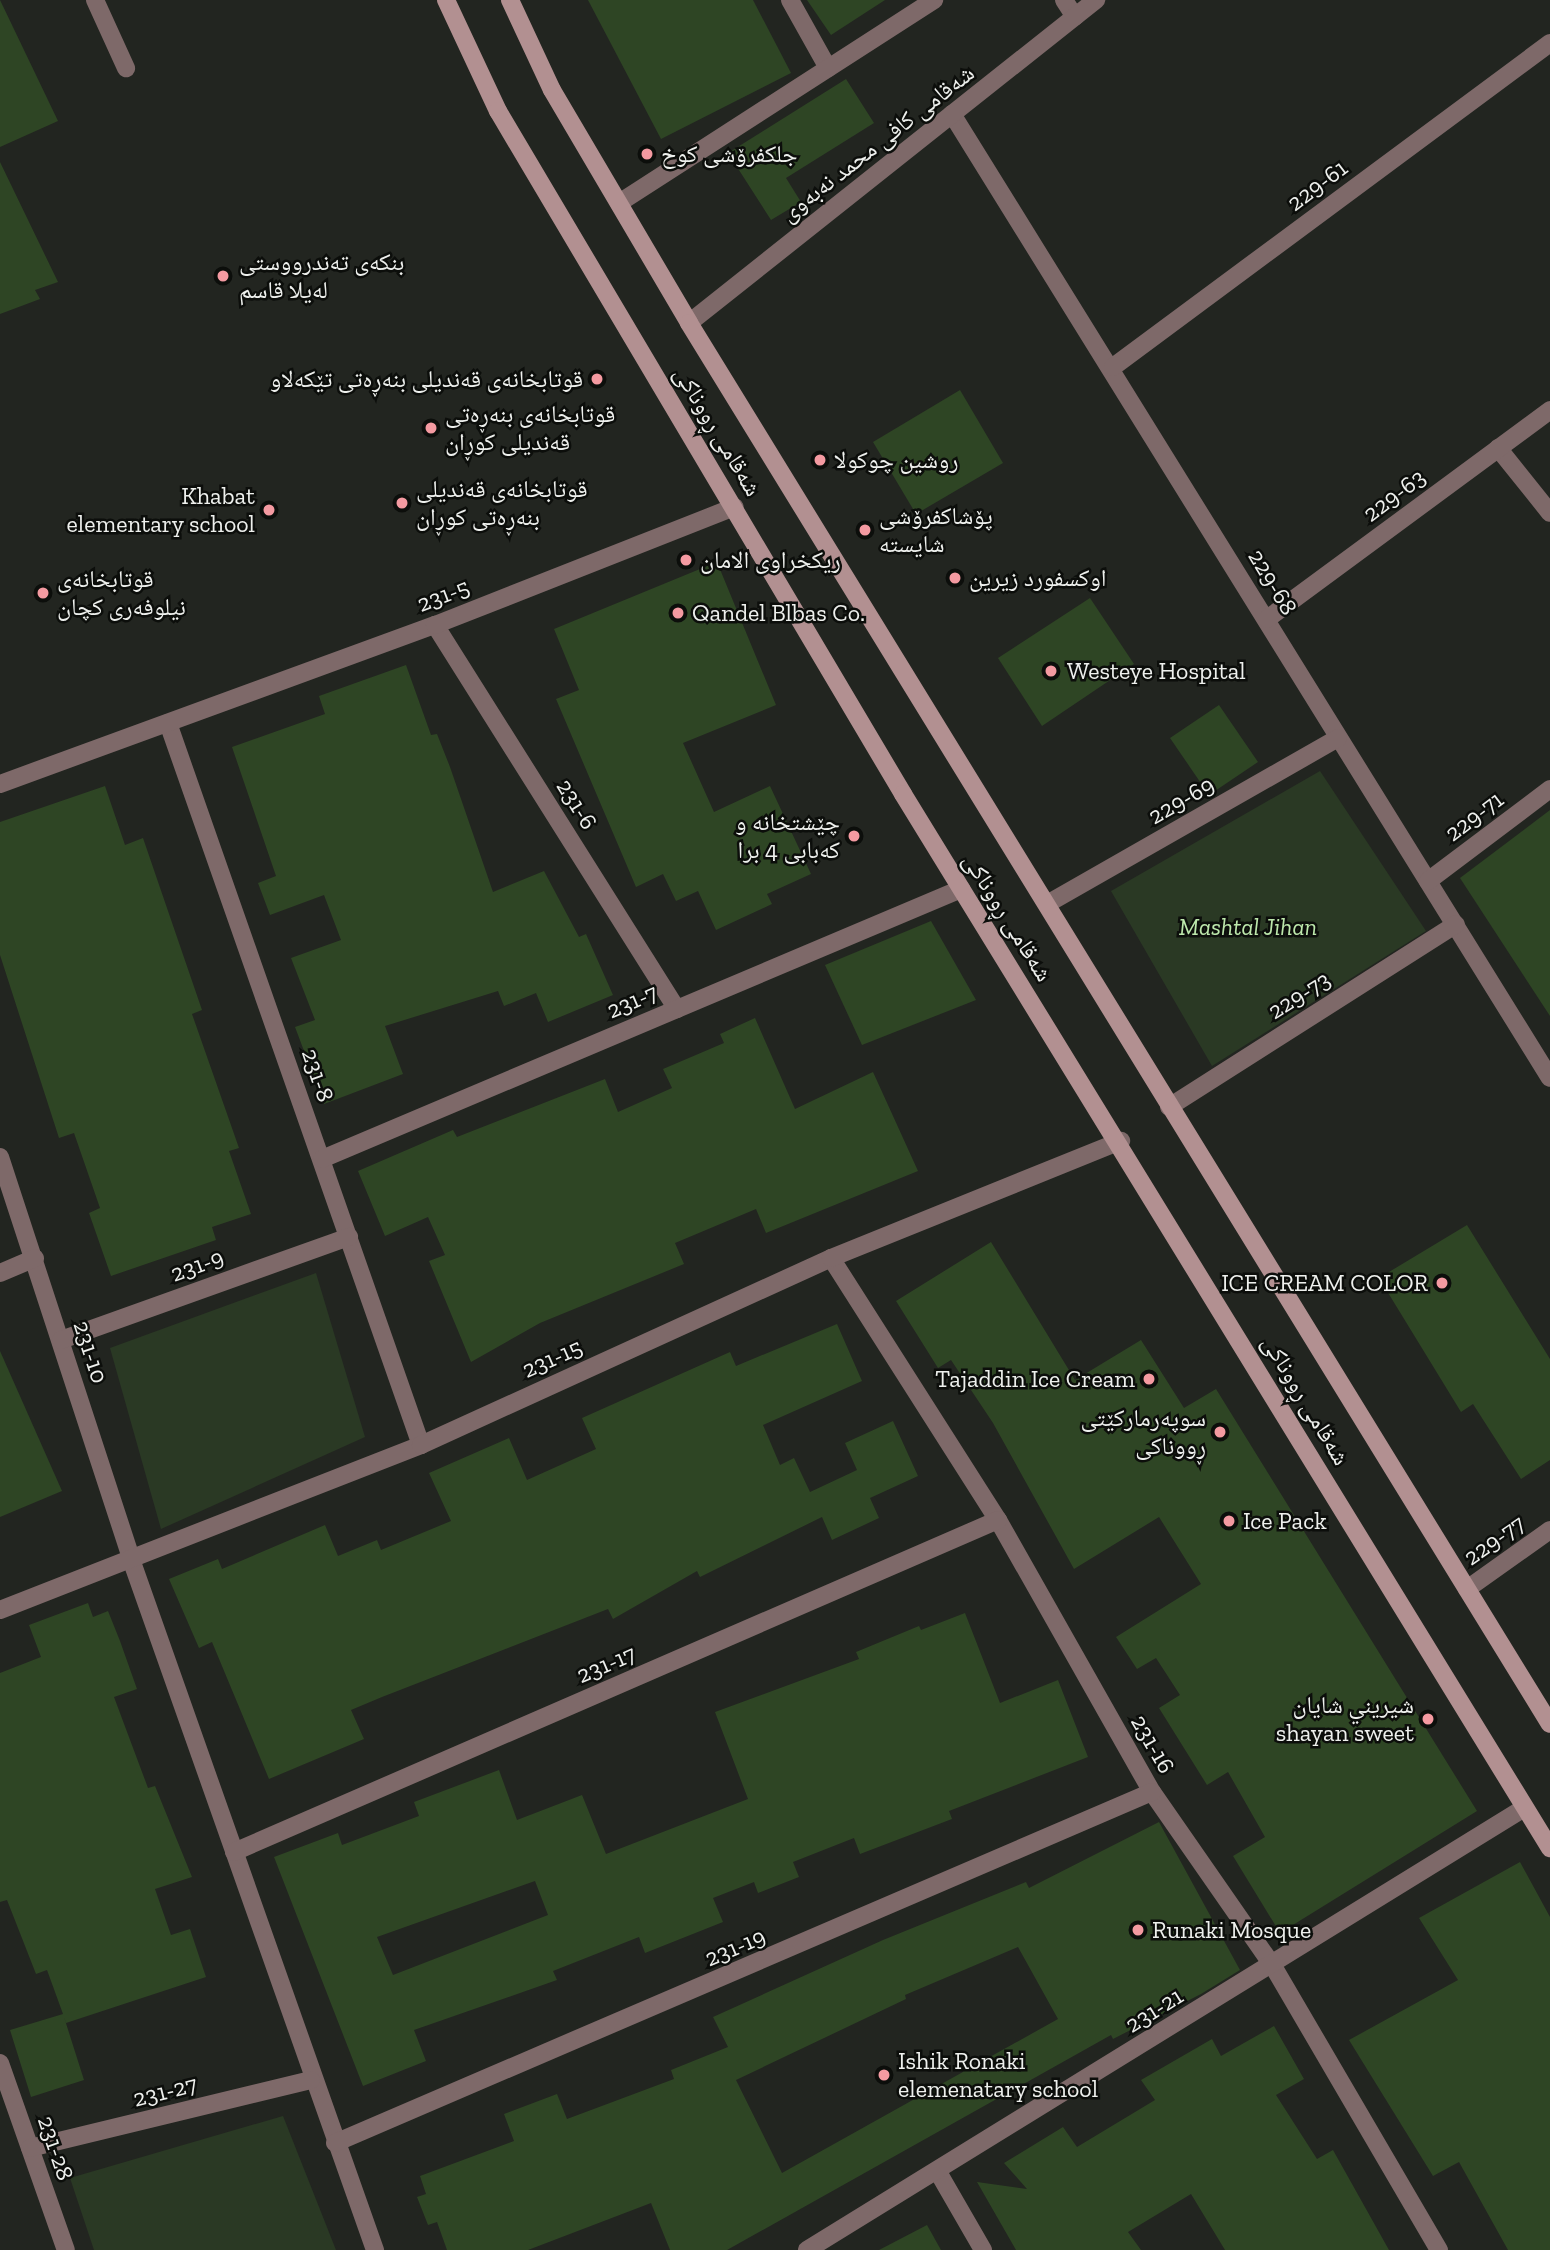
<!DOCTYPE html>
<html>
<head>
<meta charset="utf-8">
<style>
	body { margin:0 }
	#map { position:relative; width:1550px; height:2250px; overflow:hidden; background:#222520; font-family:"Zilla Slab","Noto Naskh Arabic",serif }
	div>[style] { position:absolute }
	.green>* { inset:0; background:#2a3924 }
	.building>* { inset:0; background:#2e4524 }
	.minor>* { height:18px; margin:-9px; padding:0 9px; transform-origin:9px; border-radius:9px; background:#7e6969 }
	.tertiary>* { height:18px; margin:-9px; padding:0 9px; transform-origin:9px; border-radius:9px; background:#7e6969 }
	.secondary>* { height:18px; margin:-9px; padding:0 9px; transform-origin:9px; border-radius:9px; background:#b29091 }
	.dots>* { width:19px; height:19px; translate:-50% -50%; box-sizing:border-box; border:4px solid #0c0e0b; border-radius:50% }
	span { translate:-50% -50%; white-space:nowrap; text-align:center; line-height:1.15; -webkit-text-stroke:5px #0c0e0b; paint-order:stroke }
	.street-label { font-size:24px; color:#eef0ed }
	.poi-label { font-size:24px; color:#eef0ed }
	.left { translate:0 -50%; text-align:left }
	.right { translate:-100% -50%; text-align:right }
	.park-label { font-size:24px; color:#bde8ac; font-style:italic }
</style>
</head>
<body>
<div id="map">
	<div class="green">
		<i style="clip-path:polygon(1320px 771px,1426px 931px,1212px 1066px,1111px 891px)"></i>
		<i style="clip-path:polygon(316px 1273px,365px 1437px,161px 1529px,110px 1348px)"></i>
		<i style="clip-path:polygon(283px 2116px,336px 2250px,94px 2250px,70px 2178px)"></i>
	</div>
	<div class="building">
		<i style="clip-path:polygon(0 0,58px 121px,0 147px)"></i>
		<i style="clip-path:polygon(588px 0,753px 0,791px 73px,661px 139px)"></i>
		<i style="clip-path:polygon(807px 0,885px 0,831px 35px)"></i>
		<i style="clip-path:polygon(846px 79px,874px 123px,786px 178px,801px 202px,771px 220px,728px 153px)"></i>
		<i style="clip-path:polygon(0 162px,58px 282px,35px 290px,40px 299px,0 314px)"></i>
		<i style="clip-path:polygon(960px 390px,1003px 463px,916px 514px,873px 442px)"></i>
		<i style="clip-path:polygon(717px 562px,776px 705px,683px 743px,714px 812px,770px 786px,811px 874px,767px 894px,772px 904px,716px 930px,698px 891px,676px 901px,663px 874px,636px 887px,556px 699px,579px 690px,554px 629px)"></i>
		<i style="clip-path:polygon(1090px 598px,1134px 664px,1042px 726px,998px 658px)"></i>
		<i style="clip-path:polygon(406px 665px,431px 735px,437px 734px,450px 767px,493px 892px,544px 871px,579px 937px,586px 934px,613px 995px,548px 1022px,536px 993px,504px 1006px,498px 991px,385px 1026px,403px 1074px,324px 1104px,295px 1027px,315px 1020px,291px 958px,341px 940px,324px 895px,270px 915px,258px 883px,276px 876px,232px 747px,325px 714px,319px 696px)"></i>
		<i style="clip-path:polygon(1219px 705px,1258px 762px,1209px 795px,1170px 738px)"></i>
		<i style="clip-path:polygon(105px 786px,125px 845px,143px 838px,156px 876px,202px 1010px,192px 1014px,239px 1148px,229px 1151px,251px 1214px,212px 1227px,216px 1240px,111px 1276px,89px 1213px,100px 1208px,74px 1133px,59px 1138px,0 955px,0 822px)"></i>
		<i style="clip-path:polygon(1550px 810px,1550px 1016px,1460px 878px)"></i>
		<i style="clip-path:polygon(931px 921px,976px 1000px,862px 1045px,825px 965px)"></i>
		<i style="clip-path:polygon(755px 1018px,795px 1109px,873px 1072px,918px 1171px,766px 1233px,756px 1209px,675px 1243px,684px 1264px,540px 1323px,471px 1362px,429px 1261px,445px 1255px,428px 1217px,385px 1236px,358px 1171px,453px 1130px,457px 1137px,605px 1079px,618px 1112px,672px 1088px,663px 1069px,724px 1043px,720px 1034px)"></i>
		<i style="clip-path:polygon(1467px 1225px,1550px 1359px,1550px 1460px,1521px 1479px,1473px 1404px,1461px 1412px,1379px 1278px)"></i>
		<i style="clip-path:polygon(991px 1242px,1075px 1380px,1141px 1340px,1184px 1408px,1216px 1389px,1477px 1811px,1280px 1933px,1233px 1856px,1265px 1837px,1228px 1772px,1207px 1785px,1159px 1708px,1180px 1695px,1156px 1658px,1137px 1669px,1116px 1637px,1201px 1584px,1159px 1517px,1074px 1569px,993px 1423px,951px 1360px,938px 1368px,896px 1301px)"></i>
		<i style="clip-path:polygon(837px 1324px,862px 1381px,763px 1425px,780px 1465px,794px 1458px,810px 1492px,857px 1470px,845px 1443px,893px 1421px,918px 1476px,870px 1498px,879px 1518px,832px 1540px,822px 1517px,700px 1577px,697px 1571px,613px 1619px,608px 1609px,382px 1697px,351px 1710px,364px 1739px,269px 1779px,212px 1642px,199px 1648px,169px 1579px,218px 1559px,222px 1569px,325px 1525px,338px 1556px,377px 1540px,381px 1550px,451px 1521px,429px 1473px,509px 1438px,527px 1480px,596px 1449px,582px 1418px,730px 1352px,736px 1366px)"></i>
		<i style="clip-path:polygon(0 1351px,62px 1491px,0 1517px)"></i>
		<i style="clip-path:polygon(88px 1603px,93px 1617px,108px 1611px,120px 1641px,137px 1689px,114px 1697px,148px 1788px,155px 1786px,192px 1877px,155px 1889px,171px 1935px,190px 1929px,206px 1977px,66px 2023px,64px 2017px,84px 2080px,31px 2097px,10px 2030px,63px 2014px,47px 1970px,36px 1974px,7px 1900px,0 1902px,0 1673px,41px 1657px,29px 1625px)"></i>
		<i style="clip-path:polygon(evenodd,965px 1613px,1000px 1703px,1058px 1680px,1088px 1757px,949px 1811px,952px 1819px,860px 1854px,854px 1838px,793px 1862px,799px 1877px,758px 1893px,754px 1882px,713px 1898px,723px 1922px,645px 1953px,639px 1937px,553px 1971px,557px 1980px,414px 2030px,426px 2061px,363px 2086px,274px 1857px,338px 1833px,342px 1845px,419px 1816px,414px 1802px,499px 1770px,517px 1820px,582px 1795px,606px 1854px,748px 1799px,715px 1712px,859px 1659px,856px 1652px,919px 1626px,921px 1630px,965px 1613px,535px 1881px,548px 1915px,393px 1975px,377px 1937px,535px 1881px)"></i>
		<i style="clip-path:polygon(evenodd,1159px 1822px,1240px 1970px,1201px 1994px,1113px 2039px,1111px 2035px,727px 2250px,670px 2250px,651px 2203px,528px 2250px,447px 2250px,437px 2222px,428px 2225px,417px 2197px,426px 2194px,420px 2176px,514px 2141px,504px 2114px,557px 2094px,567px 2119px,674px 2079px,671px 2070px,728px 2047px,713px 2017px,883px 1940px,1026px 1882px,1029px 1888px,1159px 1822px,1018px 1947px,1058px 2019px,782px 2173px,736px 2080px,906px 1999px,905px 1995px,1018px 1947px)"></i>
		<i style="clip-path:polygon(1520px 1862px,1550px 1917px,1550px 2250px,1508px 2250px,1459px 2162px,1433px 2176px,1349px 2040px,1458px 1980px,1419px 1918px)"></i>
		<i style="clip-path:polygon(1274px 2026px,1304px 2079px,1276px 2095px,1317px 2159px,1333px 2150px,1389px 2250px,1225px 2250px,1191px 2194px,1128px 2232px,1141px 2250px,1016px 2250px,977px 2182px,1027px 2189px,1004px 2163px,1063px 2127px,1077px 2147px,1155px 2100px,1141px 2080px,1212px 2039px,1221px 2056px)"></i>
		<i style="clip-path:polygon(927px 2225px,941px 2250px,879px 2250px)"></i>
	</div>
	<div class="minor">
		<i style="left:95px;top:0;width:75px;rotate:65.5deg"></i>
		<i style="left:790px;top:0;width:78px;rotate:60.8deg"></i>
		<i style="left:1064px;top:0;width:20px;rotate:57deg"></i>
		<i style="left:952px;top:114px;width:1134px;rotate:58.19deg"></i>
		<i style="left:619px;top:203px;width:375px;rotate:-32.8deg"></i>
		<i style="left:1113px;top:367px;width:544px;rotate:-36.55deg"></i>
		<i style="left:1498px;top:448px;width:83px;rotate:51.3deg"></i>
		<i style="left:1267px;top:619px;width:352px;rotate:-36.4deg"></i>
		<i style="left:435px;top:625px;width:454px;rotate:57.8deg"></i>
		<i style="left:168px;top:723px;width:765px;rotate:70.69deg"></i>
		<i style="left:0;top:784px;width:463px;rotate:-20.1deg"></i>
		<i style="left:435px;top:625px;width:322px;rotate:-21.5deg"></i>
		<i style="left:1428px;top:881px;width:153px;rotate:-37deg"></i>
		<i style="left:1047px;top:904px;width:335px;rotate:-29.7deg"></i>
		<i style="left:1169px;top:1107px;width:340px;rotate:-32.5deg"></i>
		<i style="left:0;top:1157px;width:426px;rotate:71.9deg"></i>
		<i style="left:132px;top:1562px;width:730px;rotate:70.55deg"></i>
		<i style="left:322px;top:1159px;width:694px;rotate:-22.91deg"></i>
		<i style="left:831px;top:1258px;width:311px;rotate:57.5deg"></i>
		<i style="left:998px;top:1520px;width:313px;rotate:60.5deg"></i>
		<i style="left:1152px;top:1792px;width:212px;rotate:55.2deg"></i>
		<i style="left:1273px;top:1966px;width:329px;rotate:59.7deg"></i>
		<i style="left:0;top:1273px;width:38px;rotate:-23deg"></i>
		<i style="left:61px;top:1340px;width:306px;rotate:-19.7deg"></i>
		<i style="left:1467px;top:1589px;width:102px;rotate:-35.4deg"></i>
		<i style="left:0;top:1610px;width:452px;rotate:-21.4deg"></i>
		<i style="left:421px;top:1445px;width:451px;rotate:-24.5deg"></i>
		<i style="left:831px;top:1258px;width:313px;rotate:-22deg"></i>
		<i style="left:234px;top:1852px;width:833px;rotate:-23.49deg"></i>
		<i style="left:0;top:2063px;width:198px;rotate:70.6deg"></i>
		<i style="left:335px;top:2143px;width:889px;rotate:-23.25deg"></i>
		<i style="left:30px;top:2148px;width:289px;rotate:-13.6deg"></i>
		<i style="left:938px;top:2172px;width:90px;rotate:60deg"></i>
		<i style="left:807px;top:2250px;width:842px;rotate:-31.65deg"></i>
	</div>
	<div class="tertiary">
		<i style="left:689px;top:323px;width:520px;rotate:-38.44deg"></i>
	</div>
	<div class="secondary">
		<i style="left:446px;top:0;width:123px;rotate:64.9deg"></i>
		<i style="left:498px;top:111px;width:794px;rotate:59.33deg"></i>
		<i style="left:903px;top:794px;width:1237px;rotate:58.46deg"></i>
		<i style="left:510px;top:0;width:99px;rotate:65deg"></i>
		<i style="left:552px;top:90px;width:270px;rotate:59.5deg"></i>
		<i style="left:689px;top:323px;width:1644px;rotate:58.43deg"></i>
	</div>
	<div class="dots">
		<i style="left:647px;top:154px;background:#f49aa1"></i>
		<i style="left:223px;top:276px;background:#f49aa1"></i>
		<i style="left:597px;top:379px;background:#f49aa1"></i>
		<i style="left:431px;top:428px;background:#f49aa1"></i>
		<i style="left:820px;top:460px;background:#f49aa1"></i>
		<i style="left:402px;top:503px;background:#f49aa1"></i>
		<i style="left:269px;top:510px;background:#f49aa1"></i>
		<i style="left:865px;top:530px;background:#f49aa1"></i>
		<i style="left:686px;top:560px;background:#f49aa1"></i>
		<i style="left:955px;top:578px;background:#f49aa1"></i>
		<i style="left:43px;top:593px;background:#f49aa1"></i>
		<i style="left:678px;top:613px;background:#f49aa1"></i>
		<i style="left:1051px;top:671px;background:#f49aa1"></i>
		<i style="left:854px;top:836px;background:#f49aa1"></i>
		<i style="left:1442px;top:1283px;background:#f49aa1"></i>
		<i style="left:1149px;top:1379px;background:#f49aa1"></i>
		<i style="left:1220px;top:1432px;background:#f49aa1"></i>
		<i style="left:1229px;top:1521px;background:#f49aa1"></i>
		<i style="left:1428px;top:1719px;background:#f49aa1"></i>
		<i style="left:1138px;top:1930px;background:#f49aa1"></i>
		<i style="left:884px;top:2075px;background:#f49aa1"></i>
	</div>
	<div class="street-label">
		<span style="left:877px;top:143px;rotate:-38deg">شەقامی کافی محمد نەبەوی</span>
		<span style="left:1317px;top:185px;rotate:-37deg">229-61</span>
		<span style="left:718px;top:431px;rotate:59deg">شەقامی ڕووناکی</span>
		<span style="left:1394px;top:495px;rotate:-37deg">229-63</span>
		<span style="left:1273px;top:582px;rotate:59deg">229-68</span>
		<span style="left:443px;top:595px;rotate:-21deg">231-5</span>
		<span style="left:1181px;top:800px;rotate:-30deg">229-69</span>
		<span style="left:577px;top:804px;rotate:58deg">231-6</span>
		<span style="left:1474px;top:816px;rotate:-37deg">229-71</span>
		<span style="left:1008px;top:917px;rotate:58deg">شەقامی ڕووناکی</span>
		<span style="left:1299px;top:995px;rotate:-32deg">229-73</span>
		<span style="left:632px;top:1001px;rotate:-23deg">231-7</span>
		<span style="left:318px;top:1075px;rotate:71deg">231-8</span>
		<span style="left:197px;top:1265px;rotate:-20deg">231-9</span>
		<span style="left:91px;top:1352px;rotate:72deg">231-10</span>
		<span style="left:552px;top:1358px;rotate:-24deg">231-15</span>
		<span style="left:1306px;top:1400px;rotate:59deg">شەقامی ڕووناکی</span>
		<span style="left:1494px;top:1540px;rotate:-35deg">229-77</span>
		<span style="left:606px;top:1664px;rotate:-23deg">231-17</span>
		<span style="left:1153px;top:1744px;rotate:60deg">231-16</span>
		<span style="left:735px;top:1947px;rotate:-23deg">231-19</span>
		<span style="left:1154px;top:2010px;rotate:-32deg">231-21</span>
		<span style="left:165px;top:2091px;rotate:-14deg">231-27</span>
		<span style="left:56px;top:2148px;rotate:71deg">231-28</span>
	</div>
	<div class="poi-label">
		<span class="left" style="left:661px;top:154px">جلکفرۆشی کوخ</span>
		<span class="left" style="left:239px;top:276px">بنکەی تەندرووستی<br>لەیلا قاسم</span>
		<span class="right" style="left:583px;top:379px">قوتابخانەی قەندیلی بنەڕەتی تێكەلاو</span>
		<span class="left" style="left:445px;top:428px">قوتابخانەی بنەڕەتی<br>قەندیلی کوڕان</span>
		<span class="left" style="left:834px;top:460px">روشين چوكولا</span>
		<span class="left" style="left:416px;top:503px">قوتابخانەی قەندیلی<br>بنەڕەتی کوڕان</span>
		<span class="right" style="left:255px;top:510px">Khabat<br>elementary school</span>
		<span class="left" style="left:879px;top:530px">پۆشاکفرۆشی<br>شایستە</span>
		<span class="left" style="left:700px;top:560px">ريكخراوى الامان</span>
		<span class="left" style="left:969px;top:578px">اوكسفورد زيرين</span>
		<span class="left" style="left:57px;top:593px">قوتابخانەی<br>نیلوفەری کچان</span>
		<span class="left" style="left:692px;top:613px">Qandel Blbas Co.</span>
		<span class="left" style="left:1067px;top:671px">Westeye Hospital</span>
		<span class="right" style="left:840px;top:836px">چێشتخانە و<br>کەبابی 4 برا</span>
		<span class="right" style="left:1428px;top:1283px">ICE CREAM COLOR</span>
		<span class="right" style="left:1135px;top:1379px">Tajaddin Ice Cream</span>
		<span class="right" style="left:1206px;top:1432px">سوپەرمارکێتی<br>ڕووناکی</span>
		<span class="left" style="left:1243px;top:1521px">Ice Pack</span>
		<span class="right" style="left:1414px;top:1719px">شيريني شايان<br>shayan sweet</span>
		<span class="left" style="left:1152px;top:1930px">Runaki Mosque</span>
		<span class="left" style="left:898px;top:2075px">Ishik Ronaki<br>elemenatary school</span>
	</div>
	<div class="park-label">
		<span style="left:1248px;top:927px">Mashtal Jihan</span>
	</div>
</div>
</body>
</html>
